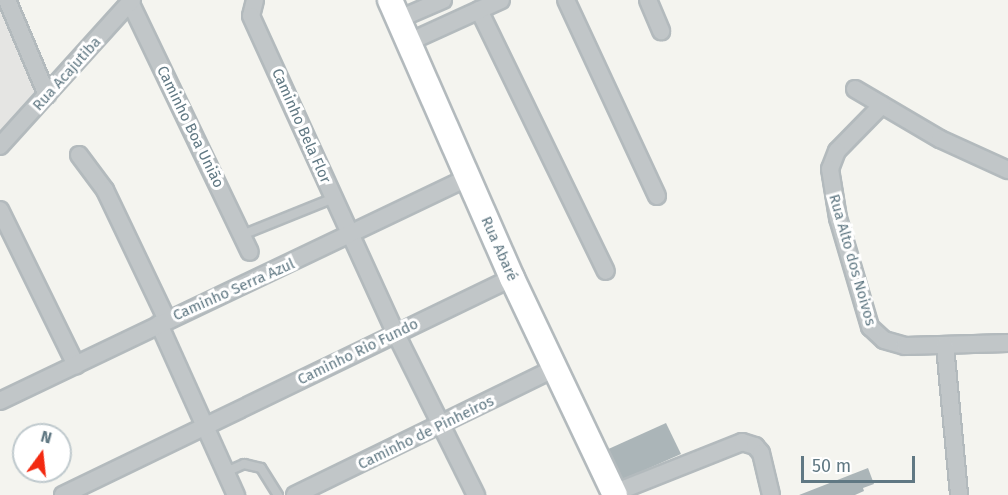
<!DOCTYPE html>
<html>
<head>
<meta charset="utf-8">
<style>
	body { margin:0 }
	#map { position:relative; width:1008px; height:495px; overflow:hidden; background:#f4f4ef; font-family:"Fira Sans",sans-serif }
	div>[style] { position:absolute }
	.built>* { inset:0; background:#e5e5e3 }
	.building>* { inset:0; background:#abb5b8 }
	.roads { filter:drop-shadow(2px 0 #b3babd) drop-shadow(-2px 0 #b3babd) drop-shadow(0 2px #b3babd) drop-shadow(0 -2px #b3babd) }
	.lane>* { height:8px; margin:-4px; padding:0 4px; transform-origin:4px; border-radius:4px; background:#c1c6c8 }
	.street>* { height:16px; margin:-8px; padding:0 8px; transform-origin:8px; border-radius:8px; background:#c1c6c8 }
	.secondary>* { height:24px; margin:-12px; padding:0 12px; transform-origin:12px; border-radius:12px; background:#fff }
	span { translate:-50% -50%; white-space:nowrap; text-align:center; line-height:1.15; -webkit-text-stroke:6px #fff; paint-order:stroke }
	.street-label { font-size:15px; color:#607883 }
	.north { position:absolute; left:12px; top:423px; width:60px; height:60px; box-sizing:border-box; background:#fff; border:2px solid #bfc9cd; border-radius:50%; rotate:15deg; font-size:16px; font-weight:700; line-height:24px; text-align:center; color:#607883 }
	.north::after { content:''; display:block; margin:auto; width:21px; height:27px; background:#f32910; clip-path:polygon(50% 0,100% 100%,50% 72%,0 100%) }
	.scale { position:absolute; left:801px; top:456px; width:114px; height:27px; box-sizing:border-box; border:3px solid #607883; border-top:0; padding-left:8px; font-size:18px; line-height:21px; white-space:nowrap; color:#607883; -webkit-text-stroke:4px #fff; paint-order:stroke }
</style>
</head>
<body>
<div id="map">
	<div class="built">
		<i style="clip-path:polygon(0 7px,36px 94px,0 137px)"></i>
	</div>
	<div class="building">
		<i style="clip-path:polygon(666px 423px,681px 454px,620px 481px,604px 451px)"></i>
		<i style="clip-path:polygon(868px 468px,874px 484px,863px 488px,864px 491px,855px 495px,799px 495px)"></i>
	</div>
	<div class="roads">
		<div class="lane">
			<i style="left:242px;top:235px;width:99px;rotate:-21.9deg"></i>
			<i style="left:226px;top:472px;width:20px;rotate:-24deg"></i>
			<i style="left:244px;top:464px;width:17px;rotate:13deg"></i>
			<i style="left:261px;top:468px;width:32px;rotate:58deg"></i>
		</div>
		<div class="street">
			<i style="left:7px;top:0;width:103px;rotate:67.2deg"></i>
			<i style="left:255px;top:0;width:16px;rotate:104deg"></i>
			<i style="left:251px;top:16px;width:349px;rotate:65.5deg"></i>
			<i style="left:396px;top:334px;width:180px;rotate:63.6deg"></i>
			<i style="left:566px;top:0;width:216px;rotate:65.1deg"></i>
			<i style="left:648px;top:0;width:34px;rotate:67deg"></i>
			<i style="left:130px;top:2px;width:277px;rotate:64.4deg"></i>
			<i style="left:479px;top:10px;width:290px;rotate:64.1deg"></i>
			<i style="left:399px;top:19px;width:48px;rotate:-23.4deg"></i>
			<i style="left:409px;top:42px;width:101px;rotate:-24.5deg"></i>
			<i style="left:855px;top:89px;width:99px;rotate:30.5deg"></i>
			<i style="left:940px;top:139px;width:75px;rotate:24.5deg"></i>
			<i style="left:882px;top:105px;width:64px;rotate:134.4deg"></i>
			<i style="left:837px;top:151px;width:19px;rotate:111deg"></i>
			<i style="left:830px;top:169px;width:50px;rotate:80.7deg"></i>
			<i style="left:838px;top:218px;width:114px;rotate:73.6deg"></i>
			<i style="left:870px;top:327px;width:19px;rotate:43deg"></i>
			<i style="left:884px;top:340px;width:22px;rotate:16deg"></i>
			<i style="left:905px;top:346px;width:103px;rotate:-1.7deg"></i>
			<i style="left:0;top:146px;width:197px;rotate:-47.9deg"></i>
			<i style="left:79px;top:155px;width:44px;rotate:53.4deg"></i>
			<i style="left:105px;top:190px;width:144px;rotate:64.5deg"></i>
			<i style="left:0;top:210px;width:173px;rotate:63.9deg"></i>
			<i style="left:159px;top:324px;width:188px;rotate:65.8deg"></i>
			<i style="left:945px;top:346px;width:150px;rotate:84.6deg"></i>
			<i style="left:0;top:401px;width:518px;rotate:-25.53deg"></i>
			<i style="left:614px;top:493px;width:138px;rotate:-21.7deg"></i>
			<i style="left:742px;top:442px;width:14px;rotate:17deg"></i>
			<i style="left:755px;top:446px;width:9px;rotate:49deg"></i>
			<i style="left:761px;top:453px;width:43px;rotate:76.6deg"></i>
			<i style="left:63px;top:495px;width:499px;rotate:-25.8deg"></i>
			<i style="left:295px;top:495px;width:289px;rotate:-26deg"></i>
		</div>
		<div class="secondary">
			<i style="left:390px;top:0;width:304px;rotate:66.3deg"></i>
			<i style="left:512px;top:278px;width:240px;rotate:64.6deg"></i>
		</div>
	</div>
	<div class="street-label">
		<span style="left:67px;top:74px;rotate:-48deg">Rua Acajutiba</span>
		<span style="left:301px;top:126px;rotate:66deg">Caminho Bela Flor</span>
		<span style="left:190px;top:127px;rotate:64deg">Caminho Boa União</span>
		<span style="left:499px;top:249px;rotate:66deg">Rua Abaré</span>
		<span style="left:852px;top:260px;rotate:74deg">Rua Alto dos Noivos</span>
		<span style="left:234px;top:290px;rotate:-24deg">Caminho Serra Azul</span>
		<span style="left:358px;top:352px;rotate:-26deg">Caminho Rio Fundo</span>
		<span style="left:426px;top:433px;rotate:-26deg">Caminho de Pinheiros</span>
	</div>
	<div class="north">N</div>
	<div class="scale">50 m</div>
</div>
</body>
</html>
